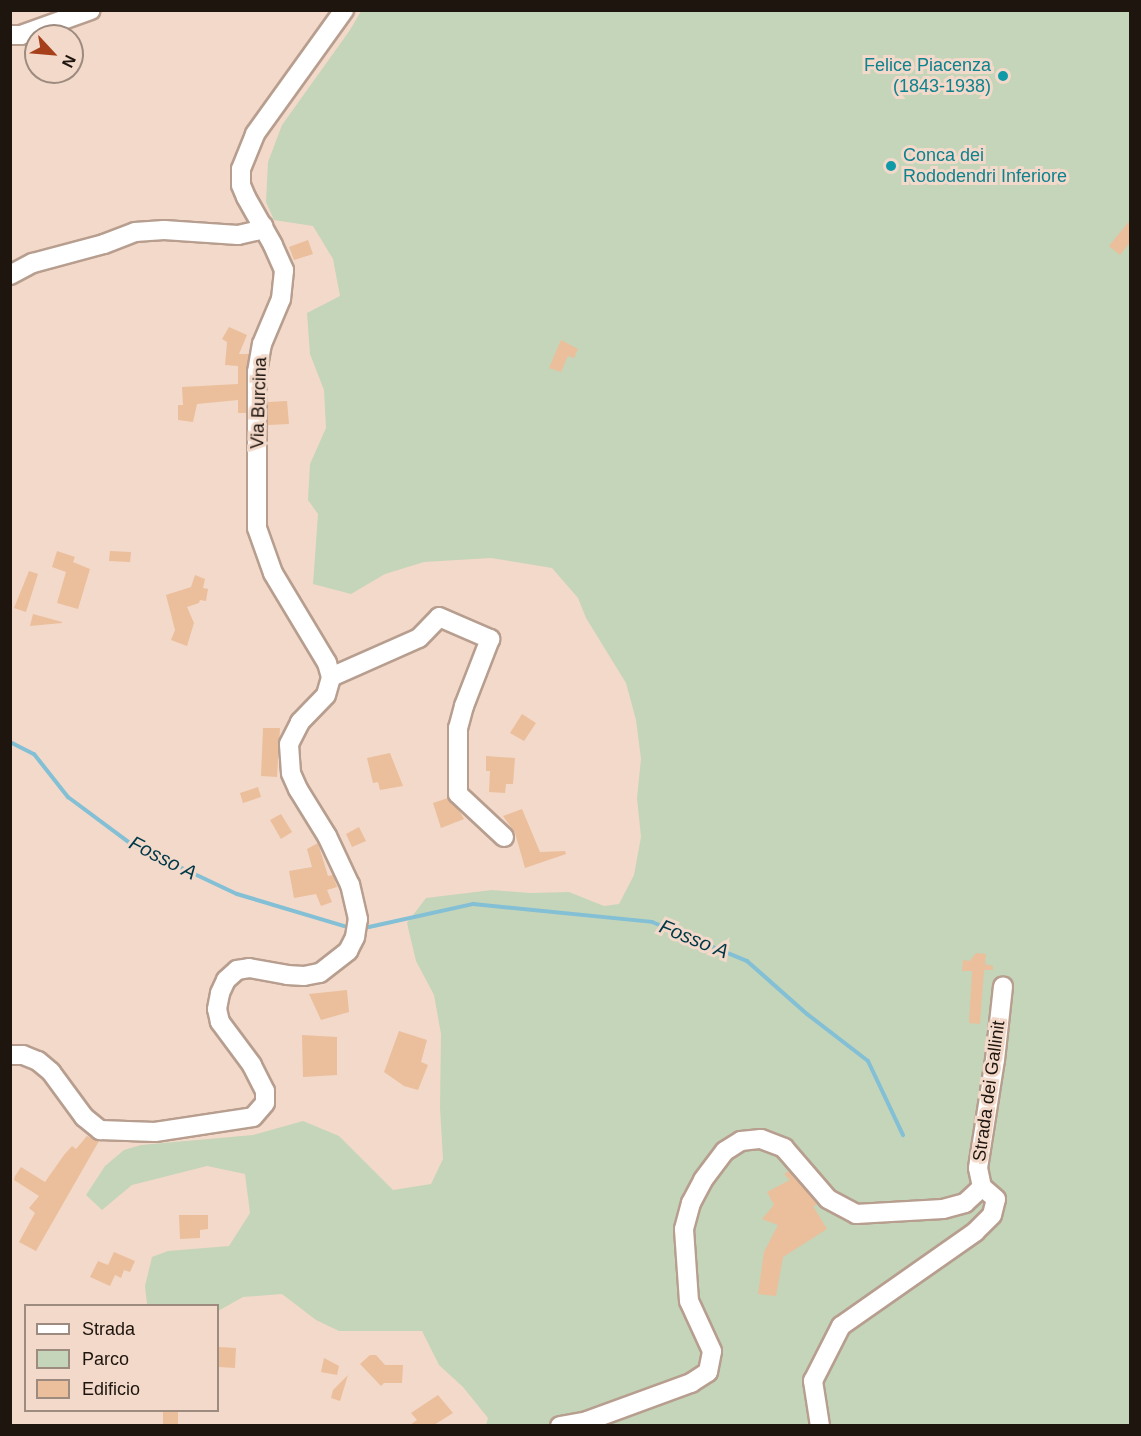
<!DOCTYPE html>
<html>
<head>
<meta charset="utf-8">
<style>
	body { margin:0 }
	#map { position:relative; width:1141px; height:1436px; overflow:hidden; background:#f3d9c9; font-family:Helvetica,sans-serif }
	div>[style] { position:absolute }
	.green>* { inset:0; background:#c5d5b9 }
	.stream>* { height:4px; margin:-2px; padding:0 2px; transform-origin:2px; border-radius:2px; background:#83bfd5 }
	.building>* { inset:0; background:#ebbe9c }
	.roads { filter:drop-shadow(2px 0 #b79e8f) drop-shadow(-2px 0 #b79e8f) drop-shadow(0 2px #b79e8f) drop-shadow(0 -2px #b79e8f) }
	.minor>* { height:18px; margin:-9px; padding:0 9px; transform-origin:9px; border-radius:9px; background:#fff }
	.dots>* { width:16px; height:16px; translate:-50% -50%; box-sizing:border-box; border:3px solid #f3d9c9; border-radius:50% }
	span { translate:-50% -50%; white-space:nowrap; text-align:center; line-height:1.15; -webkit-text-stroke:6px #f3d9c9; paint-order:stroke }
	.culture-label { font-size:18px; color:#0d838f }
	.right { translate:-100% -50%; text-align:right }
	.left { translate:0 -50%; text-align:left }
	.street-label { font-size:18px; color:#1e150f }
	.water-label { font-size:20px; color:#003848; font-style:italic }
	.frame { position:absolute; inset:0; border:12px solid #1e150f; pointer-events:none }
	.legend { position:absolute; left:24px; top:1304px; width:195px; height:108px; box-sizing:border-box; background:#f3d9c9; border:2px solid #9e8b7f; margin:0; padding:8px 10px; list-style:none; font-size:18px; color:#1e150f }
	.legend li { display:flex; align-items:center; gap:12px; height:30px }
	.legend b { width:30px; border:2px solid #9e8b7f }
	.north { position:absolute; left:24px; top:24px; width:60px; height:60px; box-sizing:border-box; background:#f3d9c9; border:2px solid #9e8b7f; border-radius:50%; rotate:116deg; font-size:16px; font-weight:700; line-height:24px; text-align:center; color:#1e150f }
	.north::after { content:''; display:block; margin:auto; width:21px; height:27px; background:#a6401a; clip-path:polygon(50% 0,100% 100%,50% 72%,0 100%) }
</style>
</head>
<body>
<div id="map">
	<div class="green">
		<i style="clip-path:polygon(361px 11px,1130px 11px,1130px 1425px,486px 1425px,488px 1418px,463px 1387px,439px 1365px,422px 1331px,339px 1331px,316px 1320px,282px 1294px,243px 1297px,218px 1311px,218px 1306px,147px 1304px,145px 1286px,152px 1257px,168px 1251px,229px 1246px,250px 1213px,245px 1174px,207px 1166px,132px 1185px,102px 1210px,86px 1195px,105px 1166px,124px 1150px,141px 1145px,253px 1135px,303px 1121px,339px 1136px,393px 1190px,431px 1184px,443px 1159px,440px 1108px,441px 1034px,434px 995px,416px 961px,407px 923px,426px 898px,492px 890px,530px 893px,569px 892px,604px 906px,619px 904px,634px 875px,641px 837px,637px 798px,641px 759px,636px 720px,626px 683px,586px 618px,578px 598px,552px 568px,491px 558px,424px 562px,385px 574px,351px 594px,313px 584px,318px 514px,308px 500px,310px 464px,326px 428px,324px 390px,310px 354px,307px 313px,340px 296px,333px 259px,313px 226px,274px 220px,266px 202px,268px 162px,282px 125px,350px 30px)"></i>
	</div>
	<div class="stream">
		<i style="left:10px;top:742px;width:27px;rotate:27deg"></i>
		<i style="left:34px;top:754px;width:55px;rotate:51.7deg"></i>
		<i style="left:68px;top:797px;width:79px;rotate:36.7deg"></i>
		<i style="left:131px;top:844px;width:117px;rotate:25.3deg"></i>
		<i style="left:237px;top:894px;width:112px;rotate:16.7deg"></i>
		<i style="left:369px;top:927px;width:107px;rotate:-12.5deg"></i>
		<i style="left:473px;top:904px;width:180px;rotate:5.7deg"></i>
		<i style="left:652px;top:922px;width:103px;rotate:22.3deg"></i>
		<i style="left:747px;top:961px;width:80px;rotate:41.5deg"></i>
		<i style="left:807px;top:1014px;width:77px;rotate:37.6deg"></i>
		<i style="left:868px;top:1061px;width:82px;rotate:64.7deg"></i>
	</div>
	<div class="building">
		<i style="clip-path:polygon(1131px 219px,1131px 241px,1120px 255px,1109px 246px)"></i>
		<i style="clip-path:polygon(308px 240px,313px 254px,294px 260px,289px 247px)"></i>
		<i style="clip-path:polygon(229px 327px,247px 335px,239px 354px,249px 354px,246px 413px,238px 413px,238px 400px,197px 404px,193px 422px,178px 420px,178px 405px,183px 405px,182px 387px,238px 384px,238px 366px,225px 365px,227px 342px,222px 339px)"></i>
		<i style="clip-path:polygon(561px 340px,578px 349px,574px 358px,568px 356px,561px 372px,549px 368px)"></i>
		<i style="clip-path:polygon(287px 401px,289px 424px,268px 425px,268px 402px)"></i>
		<i style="clip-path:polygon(57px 551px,75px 557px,73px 562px,90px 569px,78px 609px,57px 603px,66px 572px,52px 567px)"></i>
		<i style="clip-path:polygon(110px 551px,131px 552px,130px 562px,109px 561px)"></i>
		<i style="clip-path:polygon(29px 571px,38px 574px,26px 612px,14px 608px)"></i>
		<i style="clip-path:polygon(195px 575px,205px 579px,203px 588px,208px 589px,206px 601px,200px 600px,199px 603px,187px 607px,194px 623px,187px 646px,171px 640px,175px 630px,166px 595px,191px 587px)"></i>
		<i style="clip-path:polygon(33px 614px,62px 622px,62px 623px,30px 626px)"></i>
		<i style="clip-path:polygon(522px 714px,536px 723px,524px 741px,510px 733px)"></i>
		<i style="clip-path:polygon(263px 728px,280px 728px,277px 777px,261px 776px)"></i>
		<i style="clip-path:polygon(390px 753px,403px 786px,380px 790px,378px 782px,373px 783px,367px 758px)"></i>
		<i style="clip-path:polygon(486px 756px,515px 758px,513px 784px,506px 784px,505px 793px,489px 792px,490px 771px,486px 771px)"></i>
		<i style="clip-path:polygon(258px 787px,261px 797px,243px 803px,240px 793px)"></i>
		<i style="clip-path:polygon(448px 798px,460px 812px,464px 819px,441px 828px,433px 803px)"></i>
		<i style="clip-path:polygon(522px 809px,540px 852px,565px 851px,566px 854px,525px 868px,515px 833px,503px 816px)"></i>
		<i style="clip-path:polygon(281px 814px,292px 832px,281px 839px,270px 820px)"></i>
		<i style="clip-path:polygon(359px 827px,366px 841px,352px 847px,346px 834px)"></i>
		<i style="clip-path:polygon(318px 843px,328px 876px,333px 875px,337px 887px,327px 890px,332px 902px,321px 906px,316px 894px,294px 898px,289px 871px,312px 867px,307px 849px)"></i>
		<i style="clip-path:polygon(976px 953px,986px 954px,985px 964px,993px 966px,993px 970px,984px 970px,980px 1024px,969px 1023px,972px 971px,962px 971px,963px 960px,970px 961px)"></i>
		<i style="clip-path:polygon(347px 990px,349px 1012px,321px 1020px,309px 994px)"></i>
		<i style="clip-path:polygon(399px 1031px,427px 1040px,421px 1062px,428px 1065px,418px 1090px,404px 1086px,384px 1072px)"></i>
		<i style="clip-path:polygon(302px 1035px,337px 1037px,337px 1075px,303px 1077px)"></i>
		<i style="clip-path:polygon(87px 1136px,99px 1141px,36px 1251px,19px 1242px,35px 1213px,29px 1208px,39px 1196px,14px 1180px,15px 1176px,21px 1167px,45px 1182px,64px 1155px,72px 1146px,76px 1149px)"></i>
		<i style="clip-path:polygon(789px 1171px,815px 1201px,817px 1205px,813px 1206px,827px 1229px,783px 1257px,776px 1296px,758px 1294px,764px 1252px,778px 1225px,762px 1219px,774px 1205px,767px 1192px,790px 1180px,784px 1174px)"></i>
		<i style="clip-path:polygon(179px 1215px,208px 1215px,208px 1229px,200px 1230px,200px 1238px,180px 1239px)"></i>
		<i style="clip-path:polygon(114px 1252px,135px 1261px,130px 1272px,124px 1270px,121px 1278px,115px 1275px,110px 1286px,90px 1277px,98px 1261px,108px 1265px)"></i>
		<i style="clip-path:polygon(218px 1347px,236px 1348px,235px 1368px,219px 1367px)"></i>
		<i style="clip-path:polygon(370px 1355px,376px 1355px,385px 1365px,403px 1365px,402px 1383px,384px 1383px,381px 1386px,360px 1364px)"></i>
		<i style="clip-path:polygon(324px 1358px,339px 1366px,337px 1375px,321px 1372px)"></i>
		<i style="clip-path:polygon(348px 1375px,340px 1401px,331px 1398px,333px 1390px)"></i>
		<i style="clip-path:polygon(438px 1395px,453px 1413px,434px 1425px,410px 1425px,417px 1420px,411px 1413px)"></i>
		<i style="clip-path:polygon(163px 1410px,178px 1410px,178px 1425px,163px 1425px)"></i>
	</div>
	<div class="roads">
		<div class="minor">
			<i style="left:10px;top:35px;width:11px"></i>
			<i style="left:21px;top:35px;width:74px;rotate:-19.7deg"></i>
			<i style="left:10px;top:275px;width:26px;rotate:-28deg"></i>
			<i style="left:33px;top:263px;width:73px;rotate:-15deg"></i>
			<i style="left:104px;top:244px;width:33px;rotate:-21deg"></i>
			<i style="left:135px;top:232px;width:29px;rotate:-4deg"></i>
			<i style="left:164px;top:230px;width:74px;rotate:3.9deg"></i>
			<i style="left:238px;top:235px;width:18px;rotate:-13deg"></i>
			<i style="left:256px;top:231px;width:9px;rotate:-36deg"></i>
			<i style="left:331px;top:677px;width:96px;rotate:-23.9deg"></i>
			<i style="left:419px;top:638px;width:29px;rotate:-46deg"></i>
			<i style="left:439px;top:617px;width:56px;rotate:23.3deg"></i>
			<i style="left:490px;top:639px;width:72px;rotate:111.2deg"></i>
			<i style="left:464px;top:706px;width:23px;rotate:105deg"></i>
			<i style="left:458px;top:728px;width:66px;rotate:90deg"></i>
			<i style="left:458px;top:794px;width:63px;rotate:43.1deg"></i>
			<i style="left:10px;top:1055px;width:13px"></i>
			<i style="left:23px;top:1055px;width:16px;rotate:22deg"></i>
			<i style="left:38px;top:1061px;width:17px;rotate:40deg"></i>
			<i style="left:51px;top:1072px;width:56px;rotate:53.7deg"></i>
			<i style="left:84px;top:1117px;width:21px;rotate:39deg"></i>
			<i style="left:100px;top:1130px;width:55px;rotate:2.1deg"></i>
			<i style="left:155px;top:1132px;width:99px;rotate:-8.7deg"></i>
			<i style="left:253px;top:1117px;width:18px;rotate:-49deg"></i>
			<i style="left:265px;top:1103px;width:12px;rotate:-90deg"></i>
			<i style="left:265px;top:1091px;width:29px;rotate:-117deg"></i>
			<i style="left:252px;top:1065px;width:54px;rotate:-126.7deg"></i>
			<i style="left:220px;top:1022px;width:13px;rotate:-103deg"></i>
			<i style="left:217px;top:1009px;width:16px;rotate:-79deg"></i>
			<i style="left:220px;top:993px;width:14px;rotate:-65deg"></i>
			<i style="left:226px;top:980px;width:15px;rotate:-42deg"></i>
			<i style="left:237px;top:970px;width:12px;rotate:-9deg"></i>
			<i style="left:249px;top:968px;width:39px;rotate:10deg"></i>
			<i style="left:287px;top:975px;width:17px;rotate:3deg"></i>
			<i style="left:304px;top:976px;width:16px;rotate:-11deg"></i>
			<i style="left:320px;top:973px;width:36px;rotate:-38deg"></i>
			<i style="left:348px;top:951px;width:16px;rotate:-63deg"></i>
			<i style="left:355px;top:937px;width:18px;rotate:-81deg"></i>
			<i style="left:358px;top:919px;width:35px;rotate:-103deg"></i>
			<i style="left:350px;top:885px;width:54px;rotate:-115.1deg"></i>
			<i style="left:327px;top:836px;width:55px;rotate:-121.7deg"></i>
			<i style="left:298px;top:789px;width:17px;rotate:-114deg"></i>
			<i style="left:291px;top:773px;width:29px;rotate:-94deg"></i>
			<i style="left:289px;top:744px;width:25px;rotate:-63deg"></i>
			<i style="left:300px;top:722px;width:37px;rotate:-46deg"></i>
			<i style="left:326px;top:695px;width:19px;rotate:-74deg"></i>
			<i style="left:331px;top:677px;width:15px;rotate:-106deg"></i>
			<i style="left:327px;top:663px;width:105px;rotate:-121deg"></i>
			<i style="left:273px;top:573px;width:48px;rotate:-109.6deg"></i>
			<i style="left:257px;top:528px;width:156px;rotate:-90deg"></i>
			<i style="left:257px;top:372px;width:28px;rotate:-80deg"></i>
			<i style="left:262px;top:344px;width:49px;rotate:-67.1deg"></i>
			<i style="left:281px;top:299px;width:29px;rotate:-84deg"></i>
			<i style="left:284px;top:270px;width:27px;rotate:-114deg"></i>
			<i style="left:273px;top:245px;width:55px;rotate:-119.4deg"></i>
			<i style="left:246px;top:197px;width:13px;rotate:-113deg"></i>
			<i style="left:241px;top:185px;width:16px;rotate:-90deg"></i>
			<i style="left:241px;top:169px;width:38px;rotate:-68deg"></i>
			<i style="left:255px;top:134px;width:153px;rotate:-54.3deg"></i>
			<i style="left:560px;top:1426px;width:27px;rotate:-10deg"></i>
			<i style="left:587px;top:1421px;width:111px;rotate:-20.1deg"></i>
			<i style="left:691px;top:1383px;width:20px;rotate:-33deg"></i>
			<i style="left:708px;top:1372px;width:21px;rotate:-79deg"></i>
			<i style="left:712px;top:1351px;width:55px;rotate:-114.7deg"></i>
			<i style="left:689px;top:1301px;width:72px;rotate:-94deg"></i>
			<i style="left:684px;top:1229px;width:27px;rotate:-75deg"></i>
			<i style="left:691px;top:1203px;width:26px;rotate:-62deg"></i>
			<i style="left:703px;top:1180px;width:36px;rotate:-53deg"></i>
			<i style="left:725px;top:1151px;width:19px;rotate:-32deg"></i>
			<i style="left:741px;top:1141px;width:20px;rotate:-6deg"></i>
			<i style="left:761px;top:1139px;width:25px;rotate:21deg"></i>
			<i style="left:784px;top:1148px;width:67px;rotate:49.2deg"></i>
			<i style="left:828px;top:1199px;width:32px;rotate:28deg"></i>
			<i style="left:856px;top:1214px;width:87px;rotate:-3.3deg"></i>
			<i style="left:943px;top:1209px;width:23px;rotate:-15deg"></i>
			<i style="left:965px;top:1203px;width:23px;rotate:-43deg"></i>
			<i style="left:982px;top:1187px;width:19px;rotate:-102deg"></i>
			<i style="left:978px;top:1168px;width:109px;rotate:-81.1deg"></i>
			<i style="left:995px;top:1060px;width:74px;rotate:-83.8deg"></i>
			<i style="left:820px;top:1426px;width:46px;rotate:-98.8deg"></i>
			<i style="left:813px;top:1381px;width:62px;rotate:-63deg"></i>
			<i style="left:841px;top:1326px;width:164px;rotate:-35deg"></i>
			<i style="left:975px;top:1232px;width:24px;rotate:-45deg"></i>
			<i style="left:992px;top:1215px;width:16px;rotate:-76deg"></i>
			<i style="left:996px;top:1199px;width:18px;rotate:-139deg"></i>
		</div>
	</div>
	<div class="dots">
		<i style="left:1003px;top:76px;background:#0f9aa8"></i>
		<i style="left:891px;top:166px;background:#0f9aa8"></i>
	</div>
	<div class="culture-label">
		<span class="right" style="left:991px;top:76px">Felice Piacenza<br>(1843-1938)</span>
		<span class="left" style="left:903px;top:166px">Conca dei<br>Rododendri Inferiore</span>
	</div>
	<div class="street-label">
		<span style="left:259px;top:403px;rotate:-88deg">Via Burcina</span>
		<span style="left:989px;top:1091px;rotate:-82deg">Strada dei Gallinit</span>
	</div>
	<div class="water-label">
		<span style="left:163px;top:858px;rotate:27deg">Fosso A</span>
		<span style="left:694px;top:939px;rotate:22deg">Fosso A</span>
	</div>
	<div class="frame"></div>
	<ul class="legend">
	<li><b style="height:8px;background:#fff"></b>Strada</li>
	<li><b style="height:16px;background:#c5d5b9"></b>Parco</li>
	<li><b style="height:16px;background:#ebbe9c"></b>Edificio</li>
	</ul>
	<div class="north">N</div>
</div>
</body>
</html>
